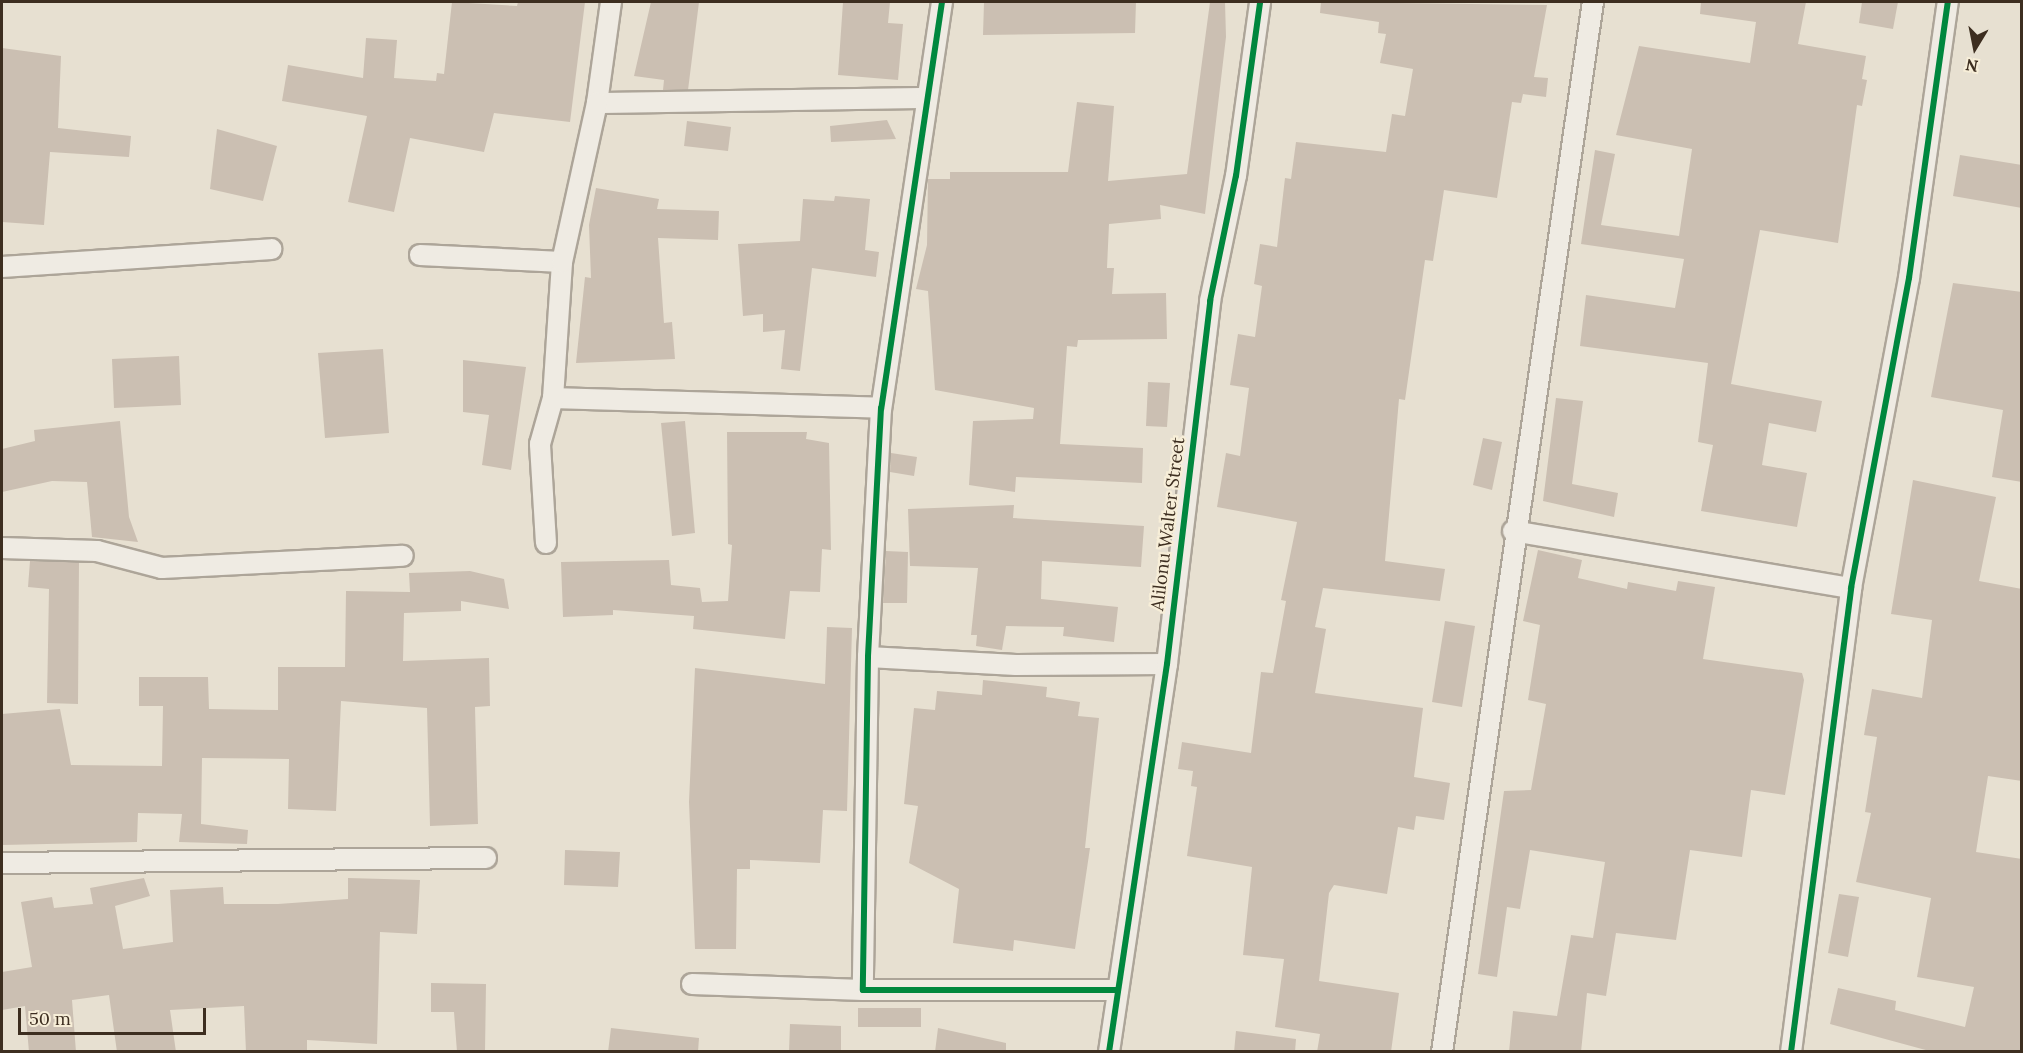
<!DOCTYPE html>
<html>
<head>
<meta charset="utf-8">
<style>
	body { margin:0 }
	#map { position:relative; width:2023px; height:1053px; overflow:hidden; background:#e7e0d1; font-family:Lora,serif }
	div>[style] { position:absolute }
	.building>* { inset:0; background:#cbbfb2 }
	.roads { filter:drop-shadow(2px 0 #ada599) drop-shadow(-2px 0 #ada599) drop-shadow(0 2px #ada599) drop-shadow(0 -2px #ada599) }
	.street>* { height:20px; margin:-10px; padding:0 10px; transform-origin:10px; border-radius:10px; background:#efebe3 }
	.cycleway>* { height:6px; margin:-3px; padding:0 3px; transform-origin:3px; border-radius:3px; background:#00873e }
	span { translate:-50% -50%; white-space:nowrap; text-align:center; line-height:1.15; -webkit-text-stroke:4.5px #f7eed8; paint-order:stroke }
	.street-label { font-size:18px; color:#3d2e20 }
	.frame { position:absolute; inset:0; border:3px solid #3d2e20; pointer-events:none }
	.north { position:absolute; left:1945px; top:18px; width:60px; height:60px; -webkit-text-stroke:4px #f7eed8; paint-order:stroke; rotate:190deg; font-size:16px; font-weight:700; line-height:24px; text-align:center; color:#3d2e20 }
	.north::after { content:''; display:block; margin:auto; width:21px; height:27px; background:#3d2e20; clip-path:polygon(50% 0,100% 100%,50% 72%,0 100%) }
	.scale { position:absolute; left:18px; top:1008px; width:188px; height:27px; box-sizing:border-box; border:3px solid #3d2e20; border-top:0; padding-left:8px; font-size:18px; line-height:21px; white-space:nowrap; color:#3d2e20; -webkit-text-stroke:4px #f7eed8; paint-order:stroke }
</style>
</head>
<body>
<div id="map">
	<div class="building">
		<i style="clip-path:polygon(452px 2px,517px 6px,518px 2px,585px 2px,570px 122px,494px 113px,484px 152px,410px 138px,394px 212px,348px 202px,367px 116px,282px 101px,288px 65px,363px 78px,366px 38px,397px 40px,394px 78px,436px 81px,437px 73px,444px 74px)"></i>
		<i style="clip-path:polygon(651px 2px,699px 2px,688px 90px,663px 90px,664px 80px,634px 76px)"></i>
		<i style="clip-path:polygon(843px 2px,890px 2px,888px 23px,903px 24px,898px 80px,838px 75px)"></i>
		<i style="clip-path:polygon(984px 2px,1136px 2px,1135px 33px,983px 35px)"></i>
		<i style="clip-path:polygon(1210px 2px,1225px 2px,1226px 37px,1205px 214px,1160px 205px,1161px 219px,1109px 224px,1107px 268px,1114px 268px,1112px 294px,1166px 293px,1167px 339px,1078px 340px,1077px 347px,1067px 346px,1060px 444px,1143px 448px,1142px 483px,1016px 477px,1015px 492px,969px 485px,973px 421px,1033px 419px,1034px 408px,935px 390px,928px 291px,916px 289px,927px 245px,928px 179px,950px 179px,950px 172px,1068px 172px,1077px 102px,1114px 106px,1108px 181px,1187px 174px)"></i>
		<i style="clip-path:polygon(1321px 2px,1547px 5px,1534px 77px,1548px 78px,1546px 97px,1523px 94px,1521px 103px,1512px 102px,1497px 198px,1444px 190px,1433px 261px,1425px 260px,1405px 400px,1399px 399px,1385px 561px,1445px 569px,1440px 601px,1323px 588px,1315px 627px,1326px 629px,1315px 693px,1423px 708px,1414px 777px,1450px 783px,1444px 820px,1416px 816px,1414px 830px,1398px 827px,1387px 894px,1334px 885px,1329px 893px,1319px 981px,1399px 993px,1391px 1052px,1317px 1052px,1320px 1034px,1275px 1027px,1284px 959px,1243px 955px,1252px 867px,1187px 856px,1197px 787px,1191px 786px,1193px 771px,1178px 769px,1182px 742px,1251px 753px,1261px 672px,1273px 673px,1286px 601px,1281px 600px,1297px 522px,1217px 507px,1226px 453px,1240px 456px,1249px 388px,1230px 385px,1238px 334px,1255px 337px,1262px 286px,1254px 284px,1260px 244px,1277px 247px,1285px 178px,1291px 179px,1296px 142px,1386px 152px,1392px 114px,1405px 116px,1413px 69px,1380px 63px,1386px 34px,1378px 33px,1379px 22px,1320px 13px)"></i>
		<i style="clip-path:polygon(1701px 2px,1806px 2px,1798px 44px,1866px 56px,1862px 79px,1867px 80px,1862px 106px,1857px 105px,1838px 243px,1760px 230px,1731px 384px,1822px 401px,1816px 432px,1769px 423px,1762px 465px,1807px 473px,1797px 527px,1701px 511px,1713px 445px,1698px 442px,1708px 363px,1580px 346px,1586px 295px,1675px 308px,1684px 259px,1581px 244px,1595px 150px,1615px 154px,1601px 225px,1679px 236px,1692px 149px,1616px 135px,1639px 46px,1750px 63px,1756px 22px,1700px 14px)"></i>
		<i style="clip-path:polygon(1862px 2px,1898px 2px,1893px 29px,1859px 23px)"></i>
		<i style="clip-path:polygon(2px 48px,61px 56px,58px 128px,131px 136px,129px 157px,50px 152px,44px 225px,2px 222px)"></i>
		<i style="clip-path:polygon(887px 120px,896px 139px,831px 142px,830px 126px)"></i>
		<i style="clip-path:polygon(687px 121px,731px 127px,728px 151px,684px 146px)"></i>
		<i style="clip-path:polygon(217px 129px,277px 146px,263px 201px,210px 189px)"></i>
		<i style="clip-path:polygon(1960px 155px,2022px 165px,2022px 208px,1953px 196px)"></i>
		<i style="clip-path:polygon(596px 188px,659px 199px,657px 209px,719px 211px,718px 240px,658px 238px,664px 323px,672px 322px,675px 359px,576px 363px,585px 277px,591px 278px,589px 225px)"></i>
		<i style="clip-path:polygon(835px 196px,870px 199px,865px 250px,879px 252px,876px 277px,812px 268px,800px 371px,781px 369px,785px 330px,763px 332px,763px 314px,743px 316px,738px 244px,800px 241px,803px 199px,834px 201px)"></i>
		<i style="clip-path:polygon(1953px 283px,2022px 292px,2022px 482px,1992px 477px,2003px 410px,1931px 397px)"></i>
		<i style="clip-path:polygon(383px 349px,389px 433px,325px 438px,318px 353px)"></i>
		<i style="clip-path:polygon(179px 356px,181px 405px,114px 408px,112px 359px)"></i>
		<i style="clip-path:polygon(463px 360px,526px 367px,511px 470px,482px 465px,489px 415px,463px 412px)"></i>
		<i style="clip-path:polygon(1148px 382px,1170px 383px,1167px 427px,1146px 426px)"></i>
		<i style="clip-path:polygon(1556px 398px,1583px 401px,1572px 484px,1618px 493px,1614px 517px,1543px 501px)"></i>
		<i style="clip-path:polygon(120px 421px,129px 517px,138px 542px,92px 537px,87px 482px,52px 481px,2px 492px,2px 449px,35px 441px,34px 430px)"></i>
		<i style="clip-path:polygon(685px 421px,695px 533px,672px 536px,661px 423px)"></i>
		<i style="clip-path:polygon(727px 432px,807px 432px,806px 439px,829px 443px,831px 550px,822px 549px,820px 592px,790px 591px,785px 639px,693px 629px,694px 616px,613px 610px,613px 615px,563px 617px,561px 562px,669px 560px,671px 585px,700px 588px,702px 602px,728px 601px,732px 545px,728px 544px)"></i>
		<i style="clip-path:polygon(1483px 438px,1502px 442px,1492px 490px,1473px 485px)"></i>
		<i style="clip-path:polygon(891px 453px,917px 457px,914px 476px,890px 472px)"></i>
		<i style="clip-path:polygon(1913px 480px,1996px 497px,1979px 581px,2022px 589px,2022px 781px,1988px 776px,1976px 852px,2022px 859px,2022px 1052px,1933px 1052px,1830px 1024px,1838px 988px,1896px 1001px,1895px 1010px,1965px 1027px,1974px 987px,1917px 977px,1931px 898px,1856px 882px,1871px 813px,1865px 812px,1877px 737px,1864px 735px,1872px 689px,1922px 698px,1932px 620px,1891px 614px)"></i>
		<i style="clip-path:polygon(1014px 505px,1013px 518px,1144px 526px,1141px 567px,1042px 561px,1041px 599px,1118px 607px,1114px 642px,1063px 636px,1064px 627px,1006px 626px,1002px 650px,976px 646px,977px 635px,971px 635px,978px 568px,910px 566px,908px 509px)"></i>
		<i style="clip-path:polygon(1538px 550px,1582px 560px,1578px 578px,1627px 589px,1628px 582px,1676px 591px,1678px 581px,1715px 587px,1703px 659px,1802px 673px,1804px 680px,1785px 795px,1751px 790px,1742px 857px,1690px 850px,1676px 940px,1616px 933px,1606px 996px,1587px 993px,1581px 1052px,1509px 1052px,1513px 1011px,1557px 1016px,1571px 935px,1593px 938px,1605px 862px,1530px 850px,1520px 909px,1507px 907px,1497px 977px,1478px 974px,1504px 791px,1531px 790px,1546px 704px,1528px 700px,1540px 625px,1523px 621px)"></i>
		<i style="clip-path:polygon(886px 551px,908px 552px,907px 603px,883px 603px)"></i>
		<i style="clip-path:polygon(30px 561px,79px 562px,78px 704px,47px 703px,49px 589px,28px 587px)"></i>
		<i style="clip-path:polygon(470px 571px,504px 579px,509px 609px,461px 601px,461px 611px,404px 613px,403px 661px,489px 658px,490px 706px,475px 707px,478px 824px,430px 826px,427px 708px,341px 701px,336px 811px,288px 809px,289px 759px,202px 758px,201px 824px,248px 830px,247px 844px,179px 842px,182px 814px,138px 813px,137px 842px,2px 845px,2px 714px,60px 709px,71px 765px,162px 766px,163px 706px,139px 706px,139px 677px,208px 677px,209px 709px,278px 710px,278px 667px,345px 667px,346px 591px,410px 592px,409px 573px)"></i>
		<i style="clip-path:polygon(1445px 621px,1475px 626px,1462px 707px,1432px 702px)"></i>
		<i style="clip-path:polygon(827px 627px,852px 628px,847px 811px,823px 810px,820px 863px,750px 860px,750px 869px,737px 869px,736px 949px,695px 949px,689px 802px,695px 668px,825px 684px)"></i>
		<i style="clip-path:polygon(983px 680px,1047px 687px,1046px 697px,1080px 702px,1078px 716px,1099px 718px,1085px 848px,1090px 848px,1075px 949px,1014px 940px,1013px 951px,953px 943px,959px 889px,909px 863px,918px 806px,904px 804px,914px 708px,935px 710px,937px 691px,982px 695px)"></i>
		<i style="clip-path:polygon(565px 850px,620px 852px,618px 887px,564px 885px)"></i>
		<i style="clip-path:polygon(144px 878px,150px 896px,115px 906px,123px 949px,173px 942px,170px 890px,223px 887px,224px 904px,278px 904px,348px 899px,348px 878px,420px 880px,417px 934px,380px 932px,377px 1044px,307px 1040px,307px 1052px,246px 1052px,244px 1006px,170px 1010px,176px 1052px,117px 1052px,109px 995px,72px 1000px,76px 1052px,29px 1052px,25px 1006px,2px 1010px,2px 972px,32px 967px,21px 902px,52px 897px,54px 908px,93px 904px,90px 888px)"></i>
		<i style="clip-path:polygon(1839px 894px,1859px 897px,1848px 957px,1828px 953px)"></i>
		<i style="clip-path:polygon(431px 983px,486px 984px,485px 1052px,457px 1052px,454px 1012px,431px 1012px)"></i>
		<i style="clip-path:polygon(858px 1008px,921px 1008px,921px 1027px,858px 1027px)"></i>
		<i style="clip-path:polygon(790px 1024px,841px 1026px,841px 1052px,789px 1052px)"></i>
		<i style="clip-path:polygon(611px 1028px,699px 1038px,698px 1052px,608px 1052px)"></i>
		<i style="clip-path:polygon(938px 1028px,1006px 1043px,1006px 1052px,935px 1052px)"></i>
		<i style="clip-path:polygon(1236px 1031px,1296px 1039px,1295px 1052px,1234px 1052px)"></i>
	</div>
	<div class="roads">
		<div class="street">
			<i style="left:611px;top:2px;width:102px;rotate:97.9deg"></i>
			<i style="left:597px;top:103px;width:329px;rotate:-0.9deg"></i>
			<i style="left:942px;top:2px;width:411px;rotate:98.5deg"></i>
			<i style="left:881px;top:408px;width:249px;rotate:93deg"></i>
			<i style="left:868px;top:657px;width:333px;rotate:90.9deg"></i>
			<i style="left:863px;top:990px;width:255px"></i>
			<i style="left:420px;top:255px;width:142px;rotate:2.8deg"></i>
			<i style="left:2px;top:267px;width:270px;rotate:-3.8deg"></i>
			<i style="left:553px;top:398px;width:328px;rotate:1.7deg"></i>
			<i style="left:1513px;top:531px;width:343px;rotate:9.6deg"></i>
			<i style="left:546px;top:543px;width:99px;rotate:-93.5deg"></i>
			<i style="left:540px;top:444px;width:48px;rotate:-74.2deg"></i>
			<i style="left:553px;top:398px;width:136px;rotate:-86.2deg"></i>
			<i style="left:562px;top:262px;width:163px;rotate:-77.6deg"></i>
			<i style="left:2px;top:548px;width:95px;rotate:1.8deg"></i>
			<i style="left:97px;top:551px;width:67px;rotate:14.7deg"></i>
			<i style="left:162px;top:568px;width:241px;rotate:-2.9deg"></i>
			<i style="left:868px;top:657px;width:148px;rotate:3.1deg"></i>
			<i style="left:1016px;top:665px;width:151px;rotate:-0.4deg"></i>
			<i style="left:2px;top:863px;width:484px;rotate:-0.6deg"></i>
			<i style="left:692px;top:984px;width:171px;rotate:2deg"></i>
			<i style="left:1109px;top:1052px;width:392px;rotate:-81.5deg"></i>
			<i style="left:1167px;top:664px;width:366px;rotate:-83.2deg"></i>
			<i style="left:1210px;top:301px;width:128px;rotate:-78.3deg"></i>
			<i style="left:1236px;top:176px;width:176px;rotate:-82.1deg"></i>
			<i style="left:1442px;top:1052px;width:1061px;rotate:-81.82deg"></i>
			<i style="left:1791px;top:1052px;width:468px;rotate:-82.6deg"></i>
			<i style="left:1851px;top:588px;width:315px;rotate:-79.4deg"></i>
			<i style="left:1909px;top:278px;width:279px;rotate:-82deg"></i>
		</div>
	</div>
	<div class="cycleway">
		<i style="left:942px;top:2px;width:411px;rotate:98.5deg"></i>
		<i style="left:881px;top:408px;width:249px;rotate:93deg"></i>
		<i style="left:868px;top:657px;width:333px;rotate:90.9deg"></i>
		<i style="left:863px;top:990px;width:255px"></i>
		<i style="left:1109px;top:1052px;width:392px;rotate:-81.5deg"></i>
		<i style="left:1167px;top:664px;width:366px;rotate:-83.2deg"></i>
		<i style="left:1210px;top:301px;width:128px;rotate:-78.3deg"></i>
		<i style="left:1236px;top:176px;width:176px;rotate:-82.1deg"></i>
		<i style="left:1791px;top:1052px;width:468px;rotate:-82.6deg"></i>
		<i style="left:1851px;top:588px;width:315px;rotate:-79.4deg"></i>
		<i style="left:1909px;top:278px;width:279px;rotate:-82deg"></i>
	</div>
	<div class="street-label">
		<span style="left:1168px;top:524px;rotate:-83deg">Alilonu Walter Street</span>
	</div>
	<div class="frame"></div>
	<div class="north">N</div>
	<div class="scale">50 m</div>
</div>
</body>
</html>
